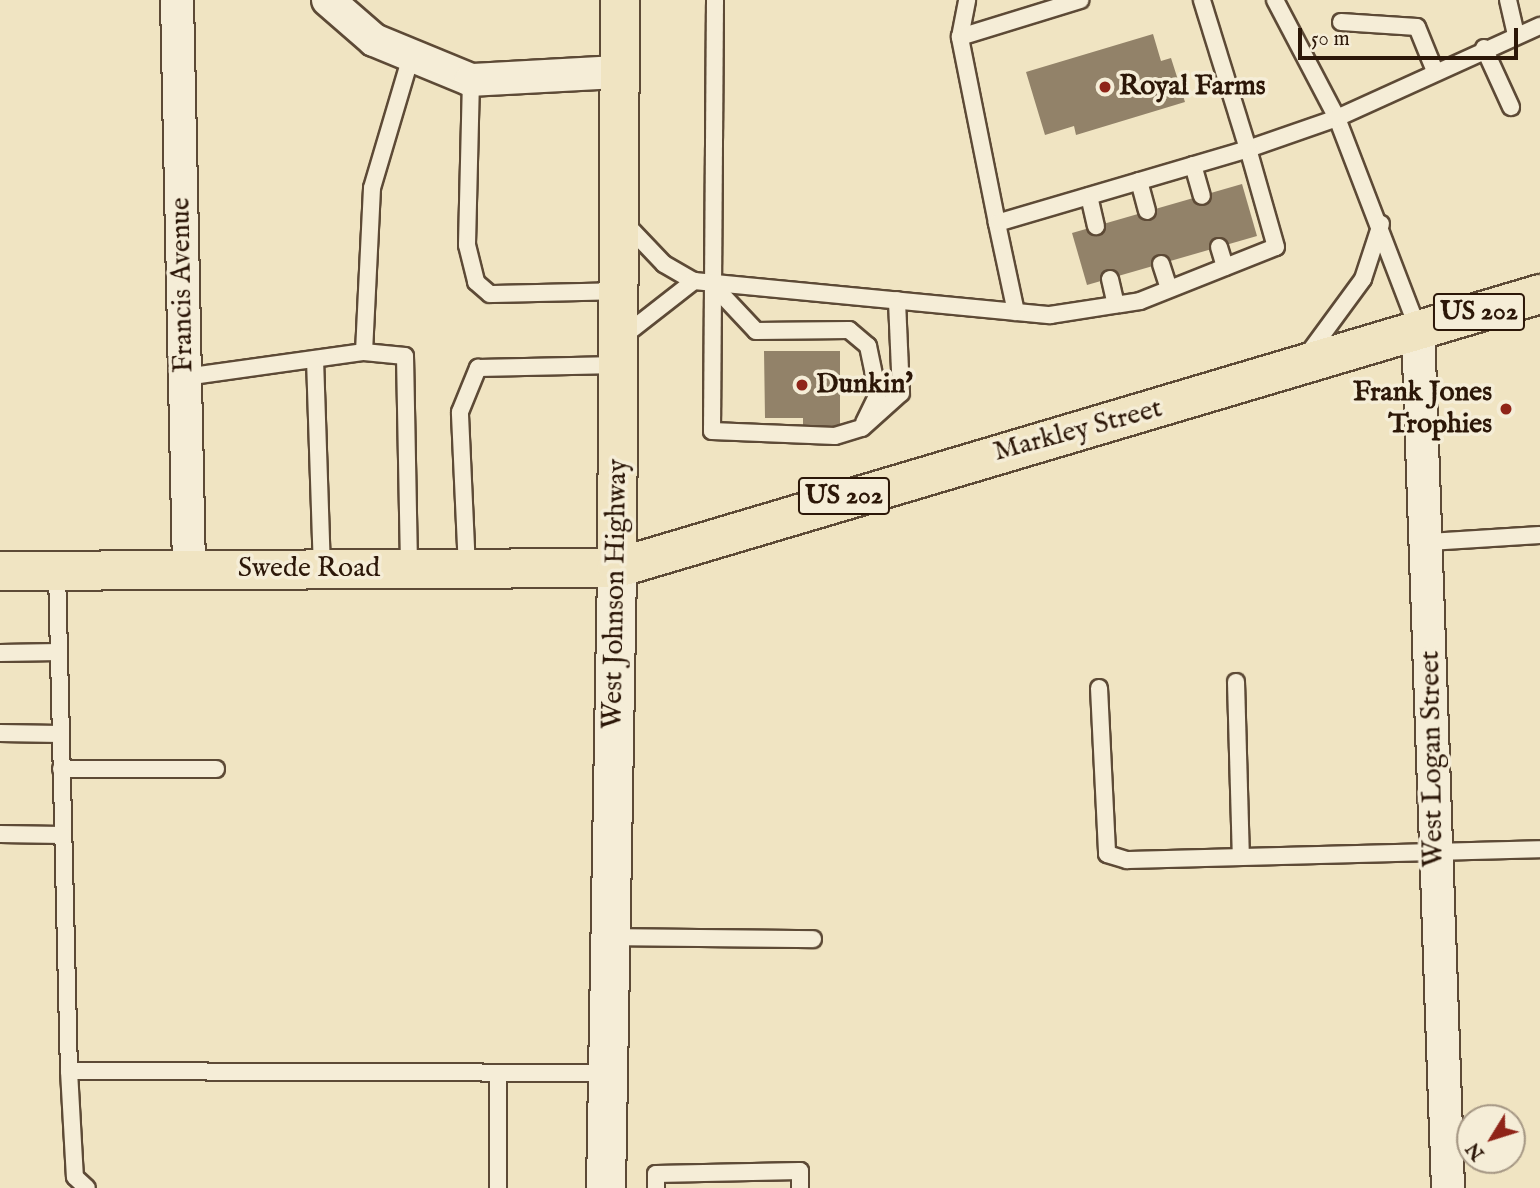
<!DOCTYPE html>
<html>
<head>
<meta charset="utf-8">
<style>
	body { margin:0 }
	#map { position:relative; width:1540px; height:1188px; overflow:hidden; background:#f0e4c2; font-family:"IM FELL English",serif }
	div>[style] { position:absolute }
	.building>* { inset:0; background:#928269 }
	.roads { filter:drop-shadow(2px 0 #5d4a36) drop-shadow(-2px 0 #5d4a36) drop-shadow(0 2px #5d4a36) drop-shadow(0 -2px #5d4a36) }
	.service>* { height:16px; margin:-8px; padding:0 8px; transform-origin:8px; border-radius:8px; background:#f5edd7 }
	.minor>* { height:32px; margin:-16px; padding:0 16px; transform-origin:16px; border-radius:16px; background:#f5edd7 }
	.tertiary>* { height:38px; margin:-19px; padding:0 19px; transform-origin:19px; border-radius:19px; background:#f5edd7 }
	.primary>* { height:38px; margin:-19px; padding:0 19px; transform-origin:19px; border-radius:19px; background:#f0e4c2 }
	.trunk>* { height:38px; margin:-19px; padding:0 19px; transform-origin:19px; border-radius:19px; background:#f0e4c2 }
	.dots>* { width:19px; height:19px; translate:-50% -50%; box-sizing:border-box; border:4px solid #f5edd7; border-radius:50% }
	span { translate:-50% -50%; white-space:nowrap; text-align:center; line-height:1.15; -webkit-text-stroke:7px #f5edd7; paint-order:stroke }
	.shield-label span { padding:2px 5px; background:#f5edd7; border:2px solid; border-radius:5px; -webkit-text-stroke-width:0 }
	.shield-label { font-size:26px; color:#2c1708; font-weight:700 }
	.poi-label { font-size:28px; color:#2c1708; font-weight:700 }
	.left { translate:0 -50%; text-align:left }
	.right { translate:-100% -50%; text-align:right }
	.street-label { font-size:28px; color:#2c1708 }
	.north { position:absolute; left:1456px; top:1104px; width:70px; height:70px; box-sizing:border-box; background:#f5edd7; border:2px solid #a59784; border-radius:50%; rotate:232deg; font-size:19px; font-weight:700; line-height:28px; text-align:center; color:#2c1708 }
	.north::after { content:''; display:block; margin:auto; width:24px; height:32px; background:#8f2418; clip-path:polygon(50% 0,100% 100%,50% 72%,0 100%) }
	.scale { position:absolute; left:1298px; top:28px; width:220px; height:32px; box-sizing:border-box; border:4px solid #2c1708; border-top:0; padding-left:9px; font-size:21px; line-height:24px; white-space:nowrap; color:#2c1708; -webkit-text-stroke:5px #f5edd7; paint-order:stroke }
</style>
</head>
<body>
<div id="map">
	<div class="building">
		<i style="clip-path:polygon(1153px 34px,1161px 61px,1171px 58px,1185px 102px,1076px 135px,1074px 126px,1045px 135px,1026px 72px)"></i>
		<i style="clip-path:polygon(1242px 184px,1257px 236px,1087px 285px,1072px 233px)"></i>
		<i style="clip-path:polygon(764px 351px,840px 351px,840px 432px,803px 432px,803px 418px,765px 418px)"></i>
	</div>
	<div class="roads">
		<div class="service">
			<i style="left:715px;top:0;width:431px;rotate:90.4deg"></i>
			<i style="left:712px;top:431px;width:123px;rotate:2.3deg"></i>
			<i style="left:835px;top:436px;width:28px;rotate:-17deg"></i>
			<i style="left:862px;top:428px;width:52px;rotate:-41.9deg"></i>
			<i style="left:901px;top:393px;width:93px;rotate:-92.5deg"></i>
			<i style="left:1275px;top:0;width:133px;rotate:62.3deg"></i>
			<i style="left:1337px;top:118px;width:226px;rotate:69deg"></i>
			<i style="left:1508px;top:0;width:36px;rotate:77deg"></i>
			<i style="left:1341px;top:22px;width:76px;rotate:3.8deg"></i>
			<i style="left:1417px;top:27px;width:48px;rotate:67.8deg"></i>
			<i style="left:960px;top:37px;width:38px;rotate:-79deg"></i>
			<i style="left:1484px;top:48px;width:65px;rotate:65.4deg"></i>
			<i style="left:471px;top:80px;width:165px;rotate:91.4deg"></i>
			<i style="left:467px;top:245px;width:38px;rotate:76deg"></i>
			<i style="left:476px;top:282px;width:18px;rotate:41deg"></i>
			<i style="left:490px;top:294px;width:128px;rotate:-1.3deg"></i>
			<i style="left:1193px;top:165px;width:32px;rotate:74deg"></i>
			<i style="left:1139px;top:181px;width:31px;rotate:75deg"></i>
			<i style="left:1089px;top:196px;width:31px;rotate:77deg"></i>
			<i style="left:624px;top:222px;width:58px;rotate:46.4deg"></i>
			<i style="left:664px;top:264px;width:34px;rotate:30deg"></i>
			<i style="left:694px;top:281px;width:358px;rotate:5.5deg"></i>
			<i style="left:1050px;top:315px;width:91px;rotate:-8.8deg"></i>
			<i style="left:1140px;top:301px;width:146px;rotate:-21.7deg"></i>
			<i style="left:1276px;top:247px;width:102px;rotate:-105.9deg"></i>
			<i style="left:1248px;top:149px;width:94px;rotate:-19.2deg"></i>
			<i style="left:1337px;top:118px;width:223px;rotate:-24.4deg"></i>
			<i style="left:997px;top:223px;width:190px;rotate:-101.3deg"></i>
			<i style="left:960px;top:37px;width:126px;rotate:-17.1deg"></i>
			<i style="left:1219px;top:247px;width:21px;rotate:73deg"></i>
			<i style="left:1161px;top:264px;width:26px;rotate:72deg"></i>
			<i style="left:1110px;top:279px;width:26px;rotate:77deg"></i>
			<i style="left:710px;top:282px;width:67px;rotate:46.8deg"></i>
			<i style="left:756px;top:331px;width:93px;rotate:-0.6deg"></i>
			<i style="left:849px;top:330px;width:25px;rotate:40deg"></i>
			<i style="left:868px;top:346px;width:49px;rotate:78.2deg"></i>
			<i style="left:878px;top:394px;width:32px;rotate:116deg"></i>
			<i style="left:1016px;top:312px;width:91px;rotate:-102.1deg"></i>
			<i style="left:997px;top:223px;width:262px;rotate:-16.4deg"></i>
			<i style="left:1248px;top:149px;width:156px;rotate:-107.2deg"></i>
			<i style="left:621px;top:338px;width:93px;rotate:-38deg"></i>
			<i style="left:364px;top:352px;width:41px;rotate:5.6deg"></i>
			<i style="left:405px;top:356px;width:213px;rotate:88.9deg"></i>
			<i style="left:1308px;top:354px;width:93px;rotate:-53.7deg"></i>
			<i style="left:1363px;top:279px;width:58px;rotate:-71.9deg"></i>
			<i style="left:315px;top:359px;width:210px;rotate:88.1deg"></i>
			<i style="left:185px;top:377px;width:181px;rotate:-8deg"></i>
			<i style="left:364px;top:352px;width:164px;rotate:-87.2deg"></i>
			<i style="left:372px;top:188px;width:138px;rotate:-73.5deg"></i>
			<i style="left:1429px;top:542px;width:111px;rotate:-3.6deg"></i>
			<i style="left:467px;top:569px;width:157px;rotate:-92.6deg"></i>
			<i style="left:460px;top:412px;width:48px;rotate:-67.8deg"></i>
			<i style="left:478px;top:368px;width:140px;rotate:-1.2deg"></i>
			<i style="left:57px;top:571px;width:500px;rotate:88.63deg"></i>
			<i style="left:69px;top:1071px;width:539px;rotate:0.21deg"></i>
			<i style="left:0;top:653px;width:59px;rotate:-1deg"></i>
			<i style="left:1236px;top:682px;width:174px;rotate:88.4deg"></i>
			<i style="left:1099px;top:688px;width:166px;rotate:87.2deg"></i>
			<i style="left:1107px;top:854px;width:21px;rotate:17deg"></i>
			<i style="left:1127px;top:860px;width:413px;rotate:-1.5deg"></i>
			<i style="left:0;top:733px;width:60px;rotate:1deg"></i>
			<i style="left:61px;top:769px;width:155px"></i>
			<i style="left:0;top:834px;width:62px;rotate:0.9deg"></i>
			<i style="left:610px;top:937px;width:203px;rotate:0.6deg"></i>
			<i style="left:69px;top:1071px;width:106px;rotate:86.8deg"></i>
			<i style="left:75px;top:1177px;width:16px;rotate:43deg"></i>
			<i style="left:498px;top:1074px;width:114px;rotate:90deg"></i>
			<i style="left:656px;top:1188px;width:14px;rotate:-90deg"></i>
			<i style="left:656px;top:1174px;width:144px;rotate:-1.2deg"></i>
			<i style="left:800px;top:1171px;width:17px;rotate:90deg"></i>
		</div>
		<div class="minor">
			<i style="left:177px;top:0;width:570px;rotate:88.79deg"></i>
			<i style="left:328px;top:0;width:61px;rotate:41deg"></i>
			<i style="left:374px;top:40px;width:105px;rotate:22.4deg"></i>
			<i style="left:471px;top:80px;width:149px;rotate:-3.1deg"></i>
			<i style="left:1418px;top:329px;width:860px;rotate:88deg"></i>
		</div>
		<div class="tertiary">
			<i style="left:606px;top:1188px;width:620px;rotate:-88.98deg"></i>
		</div>
		<div class="primary">
			<i style="left:0;top:571px;width:617px;rotate:-0.28deg"></i>
		</div>
		<div class="trunk">
			<i style="left:620px;top:0;width:568px;rotate:90.3deg"></i>
			<i style="left:617px;top:568px;width:963px;rotate:-16.53deg"></i>
		</div>
	</div>
	<div class="dots">
		<i style="left:1105px;top:87px;background:#8f2418"></i>
		<i style="left:802px;top:385px;background:#8f2418"></i>
		<i style="left:1506px;top:409px;background:#8f2418"></i>
	</div>
	<div class="shield-label">
		<span style="left:1479px;top:312px">US 202</span>
		<span style="left:844px;top:496px">US 202</span>
	</div>
	<div class="poi-label">
		<span class="left" style="left:1119px;top:87px">Royal Farms</span>
		<span class="left" style="left:816px;top:385px">Dunkin'</span>
		<span class="right" style="left:1492px;top:409px">Frank Jones<br>Trophies</span>
	</div>
	<div class="street-label">
		<span style="left:183px;top:285px;rotate:-91deg">Francis Avenue</span>
		<span style="left:1078px;top:431px;rotate:-15deg">Markley Street</span>
		<span style="left:309px;top:569px">Swede Road</span>
		<span style="left:616px;top:594px;rotate:-89deg">West Johnson Highway</span>
		<span style="left:1433px;top:759px;rotate:-91deg">West Logan Street</span>
	</div>
	<div class="north">N</div>
	<div class="scale">50 m</div>
</div>
</body>
</html>
